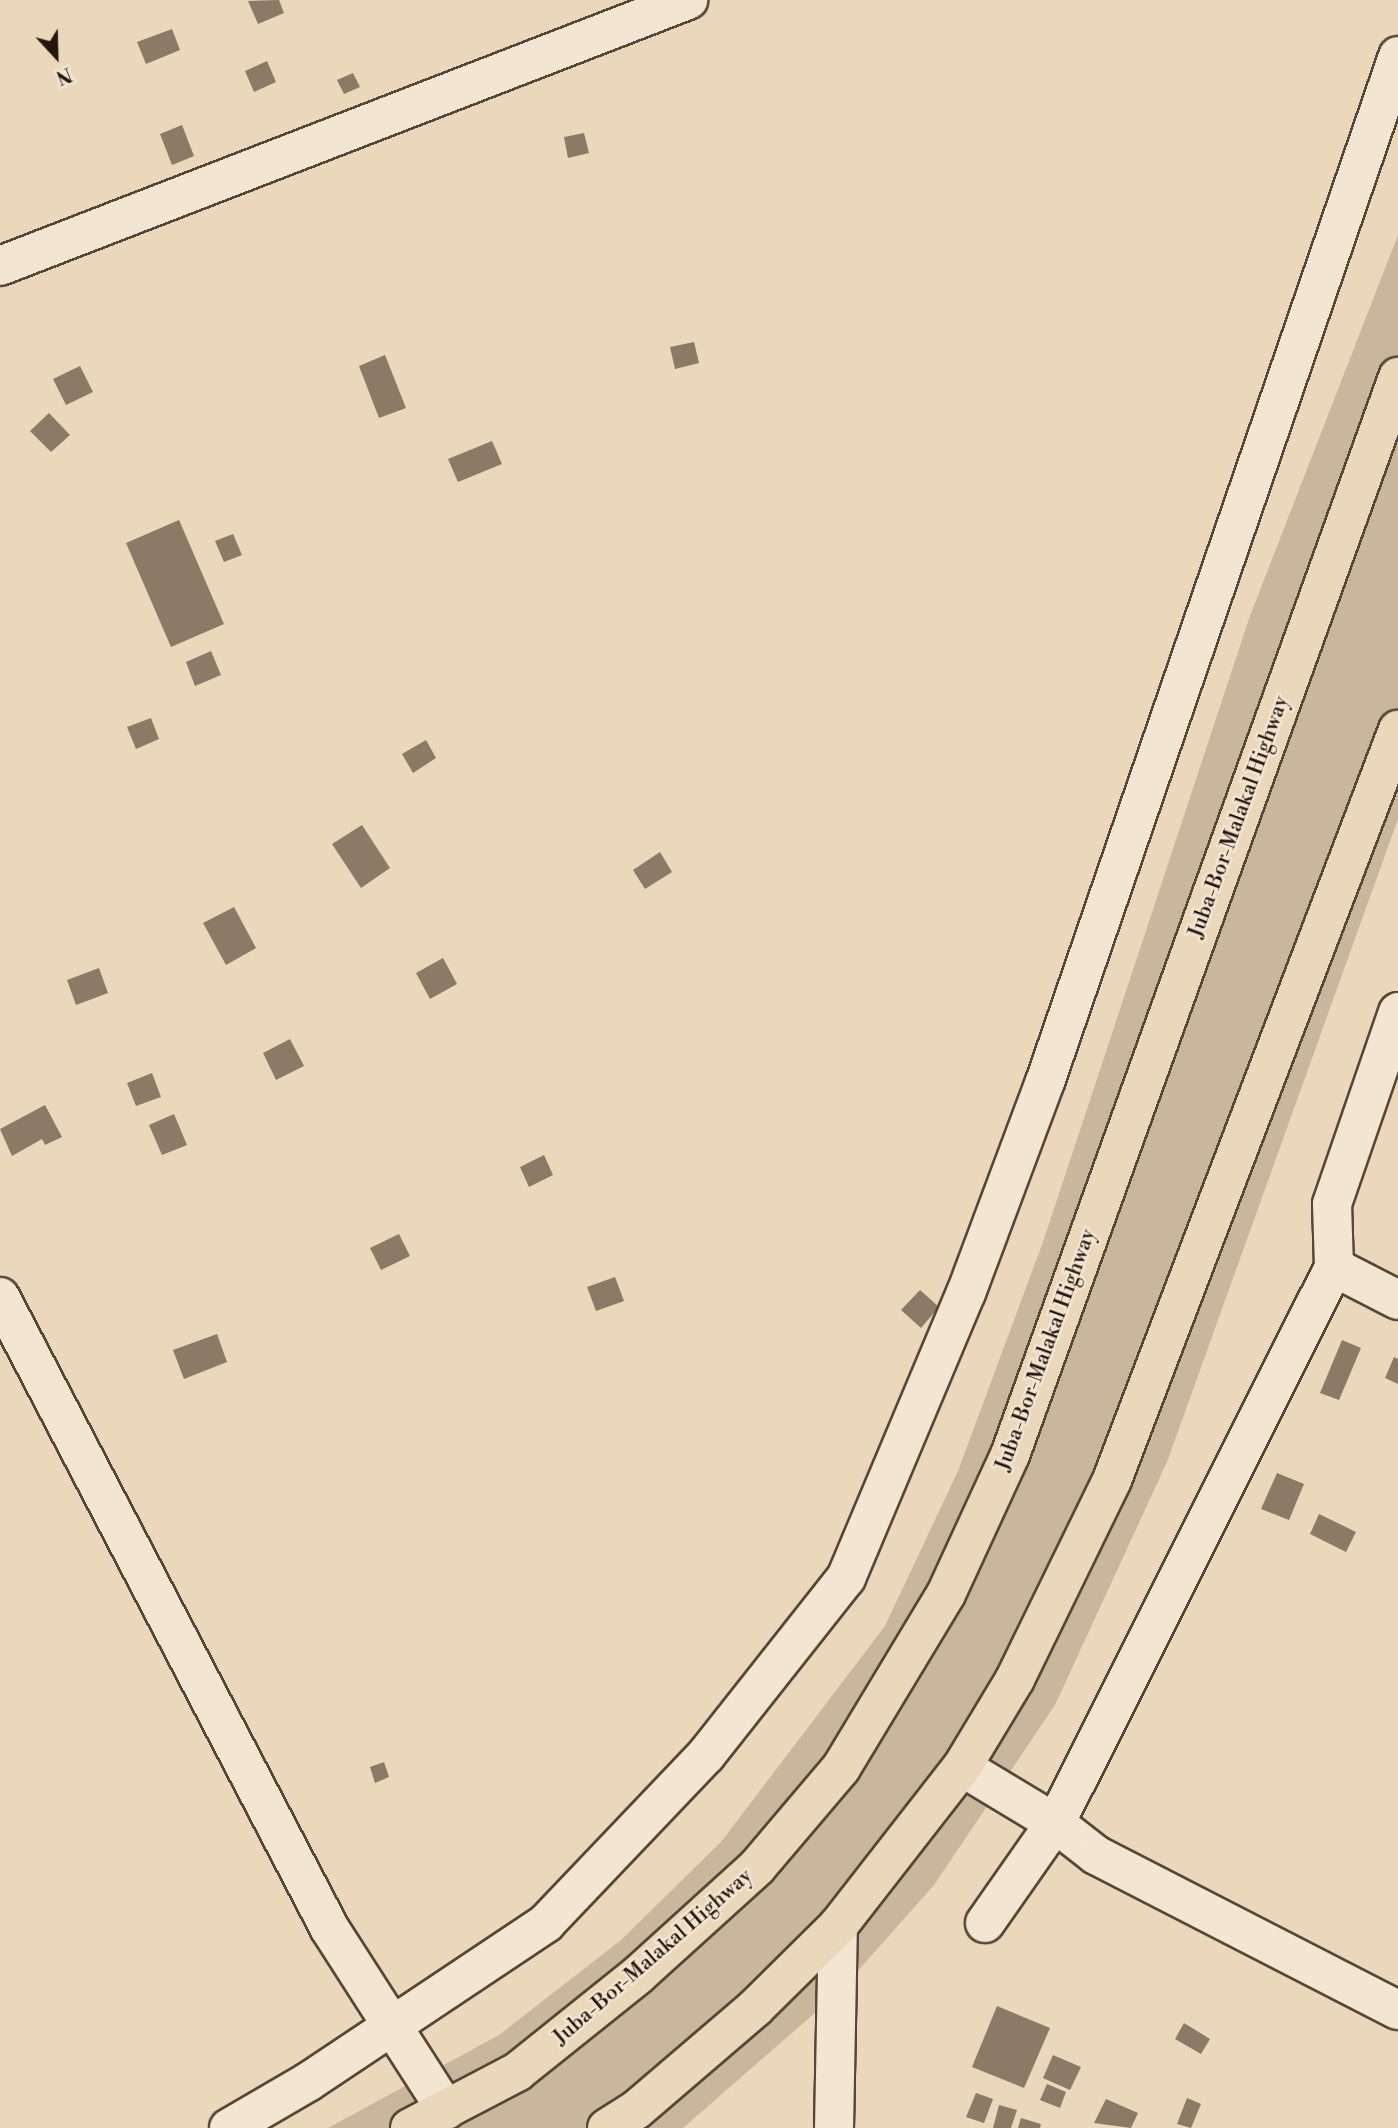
<!DOCTYPE html>
<html>
<head>
<meta charset="utf-8">
<style>
	body { margin:0 }
	#map { position:relative; width:1398px; height:2128px; overflow:hidden; background:#ebd7b9; font-family:"Libre Bodoni",serif }
	div>[style] { position:absolute }
	.green>* { inset:0; background:#c9b69c }
	.building>* { inset:0; background:#8b7a66 }
	.roads { filter:drop-shadow(2px 0 #554637) drop-shadow(-2px 0 #554637) drop-shadow(0 2px #554637) drop-shadow(0 -2px #554637) }
	.minor>* { height:38px; margin:-19px; padding:0 19px; transform-origin:19px; border-radius:19px; background:#f2e5d2 }
	.highway>* { height:38px; margin:-19px; padding:0 19px; transform-origin:19px; border-radius:19px; background:#ebd7b9 }
	span { translate:-50% -50%; white-space:nowrap; text-align:center; line-height:1.15; -webkit-text-stroke:5px #f2e5d2; paint-order:stroke }
	.street-label { font-size:21px; color:#23160c }
	.north { position:absolute; left:21px; top:21px; width:70px; height:70px; -webkit-text-stroke:5px #f2e5d2; paint-order:stroke; rotate:158deg; font-size:19px; font-weight:700; line-height:28px; text-align:center; color:#23160c }
	.north::after { content:''; display:block; margin:auto; width:24px; height:32px; background:#23160c; clip-path:polygon(50% 0,100% 100%,50% 72%,0 100%) }
</style>
</head>
<body>
<div id="map">
	<div class="green">
		<i style="clip-path:polygon(1398px 235px,1398px 819px,1167px 1462px,1055px 1705px,934px 1885px,840px 1991px,683px 2128px,328px 2128px,499px 2035px,621px 1940px,721px 1842px,885px 1626px,958px 1471px,1043px 1242px,1250px 616px)"></i>
	</div>
	<div class="building">
		<i style="clip-path:polygon(279px 0,284px 13px,258px 24px,248px 1px)"></i>
		<i style="clip-path:polygon(172px 29px,180px 50px,146px 64px,137px 42px)"></i>
		<i style="clip-path:polygon(267px 61px,276px 82px,254px 92px,245px 71px)"></i>
		<i style="clip-path:polygon(353px 73px,360px 87px,344px 94px,337px 80px)"></i>
		<i style="clip-path:polygon(182px 125px,194px 156px,172px 165px,160px 134px)"></i>
		<i style="clip-path:polygon(584px 133px,589px 153px,568px 158px,564px 137px)"></i>
		<i style="clip-path:polygon(694px 342px,699px 363px,675px 369px,670px 347px)"></i>
		<i style="clip-path:polygon(385px 355px,406px 408px,379px 418px,359px 366px)"></i>
		<i style="clip-path:polygon(80px 366px,93px 392px,66px 405px,53px 379px)"></i>
		<i style="clip-path:polygon(49px 413px,70px 435px,51px 452px,30px 431px)"></i>
		<i style="clip-path:polygon(492px 441px,502px 464px,458px 482px,448px 459px)"></i>
		<i style="clip-path:polygon(179px 520px,224px 624px,171px 647px,126px 543px)"></i>
		<i style="clip-path:polygon(233px 534px,242px 555px,224px 562px,215px 541px)"></i>
		<i style="clip-path:polygon(211px 651px,221px 675px,195px 686px,186px 662px)"></i>
		<i style="clip-path:polygon(151px 718px,159px 739px,136px 749px,127px 727px)"></i>
		<i style="clip-path:polygon(426px 740px,436px 758px,413px 773px,402px 754px)"></i>
		<i style="clip-path:polygon(362px 825px,390px 868px,361px 888px,332px 844px)"></i>
		<i style="clip-path:polygon(660px 852px,672px 872px,645px 889px,633px 870px)"></i>
		<i style="clip-path:polygon(234px 907px,256px 948px,226px 965px,203px 923px)"></i>
		<i style="clip-path:polygon(443px 958px,457px 984px,430px 999px,416px 973px)"></i>
		<i style="clip-path:polygon(99px 968px,108px 993px,76px 1005px,67px 980px)"></i>
		<i style="clip-path:polygon(290px 1039px,304px 1066px,276px 1080px,263px 1053px)"></i>
		<i style="clip-path:polygon(152px 1073px,161px 1097px,136px 1106px,127px 1083px)"></i>
		<i style="clip-path:polygon(45px 1105px,62px 1137px,45px 1145px,42px 1139px,12px 1156px,0 1129px)"></i>
		<i style="clip-path:polygon(174px 1114px,187px 1145px,162px 1155px,149px 1125px)"></i>
		<i style="clip-path:polygon(544px 1155px,553px 1175px,529px 1187px,520px 1167px)"></i>
		<i style="clip-path:polygon(399px 1234px,410px 1256px,381px 1270px,370px 1248px)"></i>
		<i style="clip-path:polygon(615px 1277px,624px 1301px,596px 1311px,587px 1287px)"></i>
		<i style="clip-path:polygon(920px 1290px,939px 1307px,921px 1328px,901px 1310px)"></i>
		<i style="clip-path:polygon(217px 1334px,227px 1362px,184px 1379px,173px 1350px)"></i>
		<i style="clip-path:polygon(1342px 1340px,1361px 1348px,1339px 1400px,1320px 1393px)"></i>
		<i style="clip-path:polygon(1394px 1357px,1398px 1359px,1398px 1384px,1385px 1378px)"></i>
		<i style="clip-path:polygon(1277px 1473px,1304px 1484px,1289px 1520px,1261px 1509px)"></i>
		<i style="clip-path:polygon(1319px 1514px,1356px 1532px,1346px 1552px,1310px 1534px)"></i>
		<i style="clip-path:polygon(384px 1762px,389px 1777px,375px 1783px,370px 1767px)"></i>
		<i style="clip-path:polygon(997px 2006px,1050px 2028px,1024px 2088px,972px 2067px)"></i>
		<i style="clip-path:polygon(1184px 2023px,1210px 2039px,1201px 2054px,1175px 2039px)"></i>
		<i style="clip-path:polygon(1053px 2055px,1081px 2067px,1070px 2090px,1043px 2078px)"></i>
		<i style="clip-path:polygon(1047px 2084px,1066px 2092px,1060px 2108px,1040px 2100px)"></i>
		<i style="clip-path:polygon(976px 2093px,993px 2099px,984px 2123px,966px 2117px)"></i>
		<i style="clip-path:polygon(1187px 2098px,1201px 2104px,1191px 2128px,1177px 2124px)"></i>
		<i style="clip-path:polygon(1106px 2099px,1138px 2113px,1131px 2128px,1094px 2123px)"></i>
		<i style="clip-path:polygon(999px 2105px,1017px 2110px,1011px 2128px,993px 2128px)"></i>
		<i style="clip-path:polygon(1021px 2118px,1041px 2124px,1040px 2128px,1018px 2128px)"></i>
	</div>
	<div class="roads">
		<div class="minor">
			<i style="left:0;top:266px;width:738px;rotate:-21.14deg"></i>
			<i style="left:1334px;top:1267px;width:72px;rotate:27.3deg"></i>
			<i style="left:0;top:1297px;width:713px;rotate:62.43deg"></i>
			<i style="left:330px;top:1929px;width:215px;rotate:57.3deg"></i>
			<i style="left:962px;top:1767px;width:109px;rotate:31.1deg"></i>
			<i style="left:1055px;top:1823px;width:52px;rotate:38deg"></i>
			<i style="left:1096px;top:1855px;width:339px;rotate:27.2deg"></i>
			<i style="left:985px;top:1923px;width:126px;rotate:-55deg"></i>
			<i style="left:1057px;top:1820px;width:618px;rotate:-63.39deg"></i>
			<i style="left:1334px;top:1267px;width:63px;rotate:-91.8deg"></i>
			<i style="left:1332px;top:1204px;width:203px;rotate:-71deg"></i>
			<i style="left:229px;top:2128px;width:91px;rotate:-30.2deg"></i>
			<i style="left:308px;top:2082px;width:286px;rotate:-33.7deg"></i>
			<i style="left:546px;top:1923px;width:232px;rotate:-46.4deg"></i>
			<i style="left:706px;top:1755px;width:226px;rotate:-51.7deg"></i>
			<i style="left:846px;top:1578px;width:309px;rotate:-67.2deg"></i>
			<i style="left:966px;top:1293px;width:225px;rotate:-69.5deg"></i>
			<i style="left:1045px;top:1082px;width:1085px;rotate:-71.01deg"></i>
			<i style="left:834px;top:2128px;width:202px;rotate:-88.9deg"></i>
		</div>
		<div class="highway">
			<i style="left:410px;top:2128px;width:121px;rotate:-27.6deg"></i>
			<i style="left:517px;top:2072px;width:155px;rotate:-38.7deg"></i>
			<i style="left:638px;top:1975px;width:161px;rotate:-42.2deg"></i>
			<i style="left:757px;top:1867px;width:130px;rotate:-49.7deg"></i>
			<i style="left:841px;top:1768px;width:203px;rotate:-58.9deg"></i>
			<i style="left:946px;top:1594px;width:153px;rotate:-65.3deg"></i>
			<i style="left:1010px;top:1455px;width:1146px;rotate:-70.2deg"></i>
			<i style="left:607px;top:2128px;width:34px;rotate:-32deg"></i>
			<i style="left:636px;top:2110px;width:157px;rotate:-40.6deg"></i>
			<i style="left:755px;top:2008px;width:117px;rotate:-44.7deg"></i>
			<i style="left:838px;top:1926px;width:202px;rotate:-52.1deg"></i>
			<i style="left:962px;top:1767px;width:103px;rotate:-58.9deg"></i>
			<i style="left:1015px;top:1679px;width:221px;rotate:-64deg"></i>
			<i style="left:1112px;top:1480px;width:803px;rotate:-69.13deg"></i>
		</div>
	</div>
	<div class="street-label">
		<span style="left:1239px;top:817px;rotate:-70deg">Juba-Bor-Malakal Highway</span>
		<span style="left:1046px;top:1350px;rotate:-70deg">Juba-Bor-Malakal Highway</span>
		<span style="left:653px;top:1957px;rotate:-41deg">Juba-Bor-Malakal Highway</span>
	</div>
	<div class="north">N</div>
</div>
</body>
</html>
